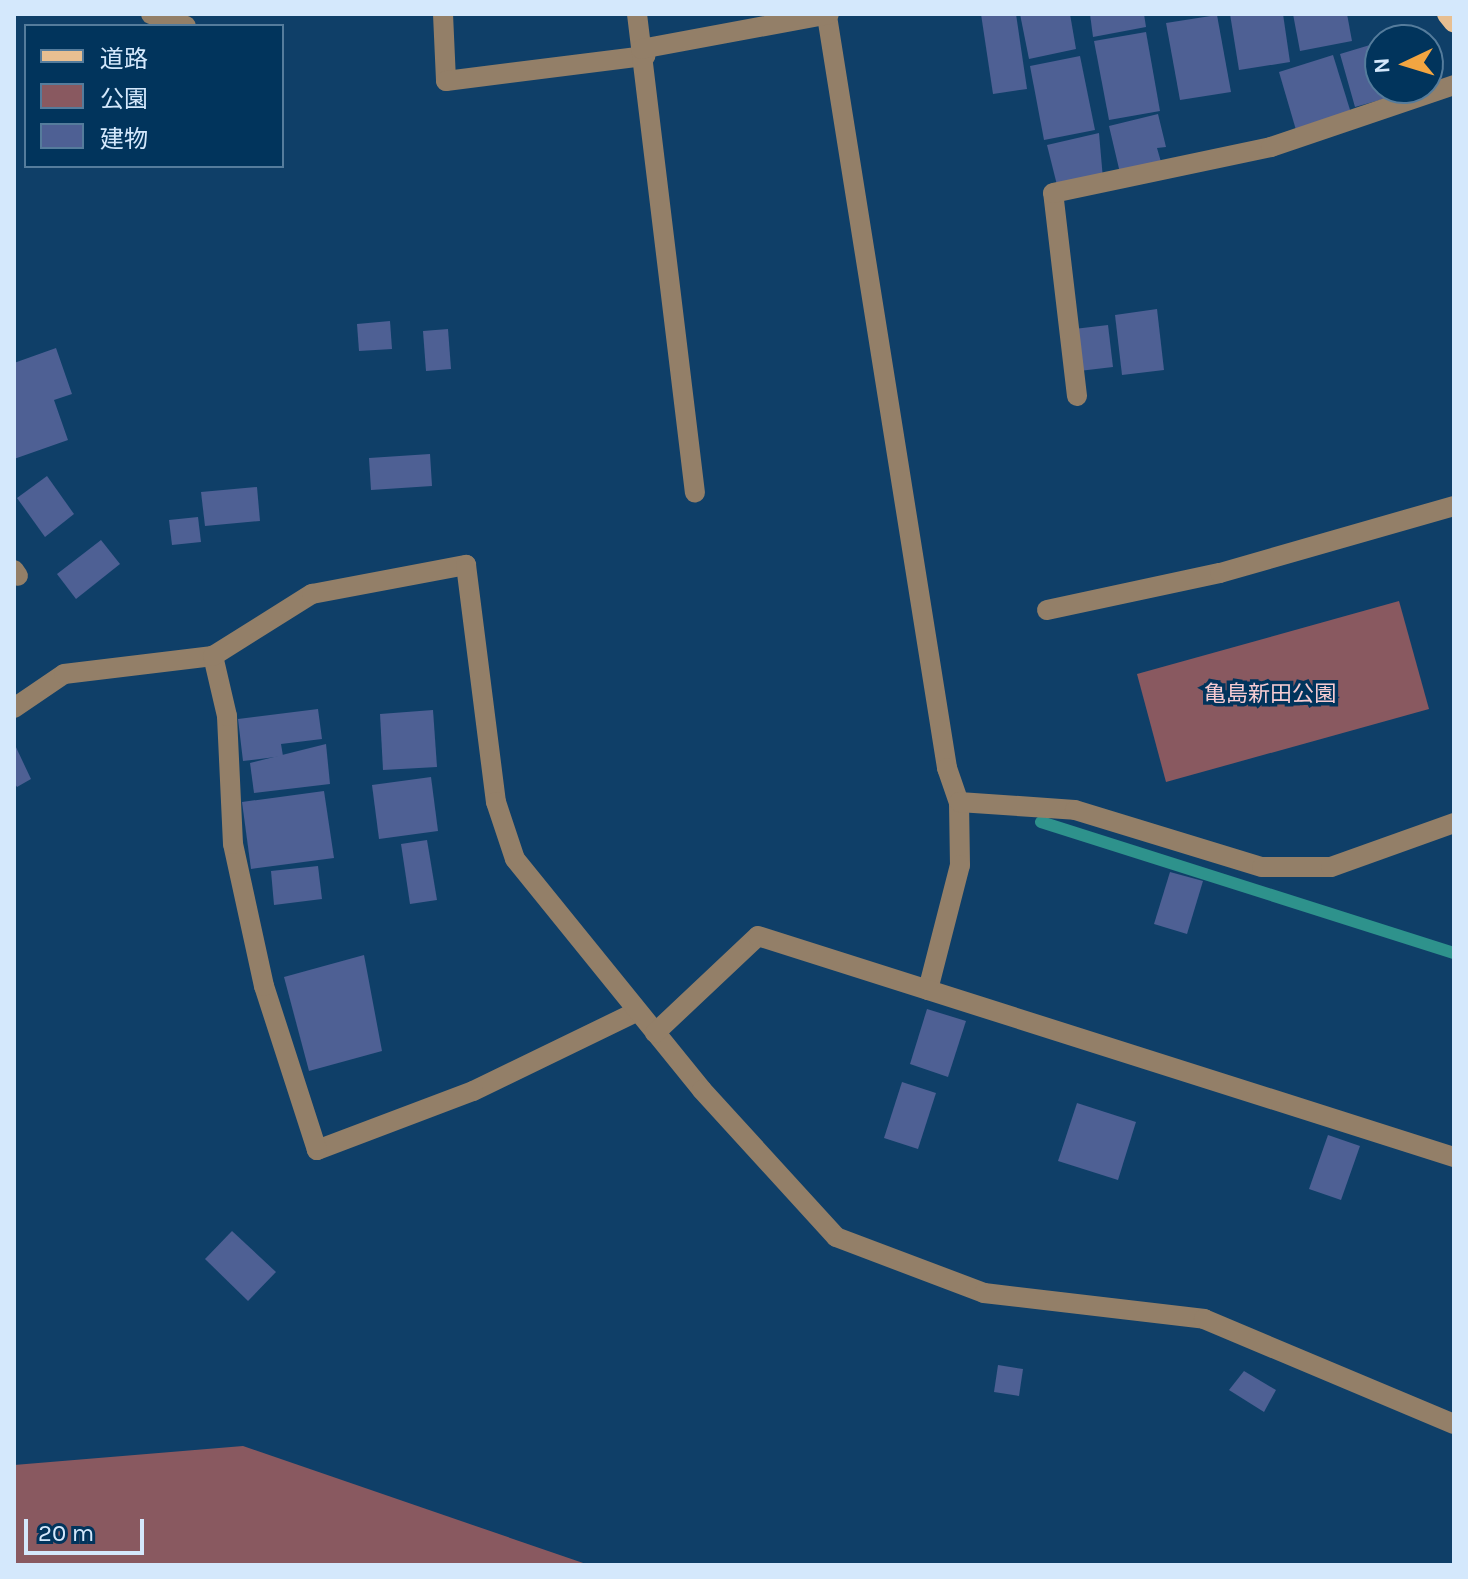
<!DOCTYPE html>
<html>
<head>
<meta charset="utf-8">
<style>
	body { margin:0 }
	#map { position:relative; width:1468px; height:1579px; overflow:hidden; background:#0f3f68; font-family:Karla,"Noto Sans JP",sans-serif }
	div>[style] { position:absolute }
	.green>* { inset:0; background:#895960 }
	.stream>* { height:12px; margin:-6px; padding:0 6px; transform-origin:6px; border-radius:6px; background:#2e928c }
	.building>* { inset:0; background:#4e6094 }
	.minor>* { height:20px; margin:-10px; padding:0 10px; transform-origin:10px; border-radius:10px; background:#937f68 }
	.major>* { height:20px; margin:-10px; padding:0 10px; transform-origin:10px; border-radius:10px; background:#e8bf91 }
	span { translate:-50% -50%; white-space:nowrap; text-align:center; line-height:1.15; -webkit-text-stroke:7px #01345c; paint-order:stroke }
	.park-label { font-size:22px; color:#f6ccd2 }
	.frame { position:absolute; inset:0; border:16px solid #d4e8fc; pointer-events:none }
	.legend { position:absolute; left:24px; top:24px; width:260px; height:144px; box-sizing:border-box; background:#01345c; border:2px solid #557c9c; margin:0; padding:10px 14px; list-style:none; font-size:24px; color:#d4e8fc }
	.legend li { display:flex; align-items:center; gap:16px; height:40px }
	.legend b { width:40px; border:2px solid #557c9c }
	.north { position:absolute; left:1364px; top:24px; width:80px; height:80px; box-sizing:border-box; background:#01345c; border:2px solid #557c9c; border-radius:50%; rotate:266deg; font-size:22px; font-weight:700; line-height:32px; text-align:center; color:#d4e8fc }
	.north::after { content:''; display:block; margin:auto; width:28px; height:36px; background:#f2a541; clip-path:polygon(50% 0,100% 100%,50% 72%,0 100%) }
	.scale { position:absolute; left:24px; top:1519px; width:120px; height:36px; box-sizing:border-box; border:4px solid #d4e8fc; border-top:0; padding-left:10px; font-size:24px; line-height:28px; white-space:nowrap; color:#d4e8fc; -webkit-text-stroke:6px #01345c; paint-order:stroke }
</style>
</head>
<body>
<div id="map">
	<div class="green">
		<i style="clip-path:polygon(1399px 601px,1429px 709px,1166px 782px,1137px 674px)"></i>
		<i style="clip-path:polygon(243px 1446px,589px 1565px,14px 1565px,14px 1465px)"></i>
	</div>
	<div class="stream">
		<i style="left:1041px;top:822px;width:433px;rotate:17.6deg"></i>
	</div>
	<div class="building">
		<i style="clip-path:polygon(981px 14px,1016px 14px,1027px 89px,993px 94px)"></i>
		<i style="clip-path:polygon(1020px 14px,1070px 14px,1076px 49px,1029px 59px)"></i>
		<i style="clip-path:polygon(1090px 14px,1144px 14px,1146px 27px,1093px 37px)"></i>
		<i style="clip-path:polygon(1230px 14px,1283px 14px,1290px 62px,1239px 70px)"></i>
		<i style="clip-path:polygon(1293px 14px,1347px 14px,1352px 41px,1300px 51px)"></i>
		<i style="clip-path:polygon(1217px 15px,1231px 92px,1180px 100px,1166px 23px)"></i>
		<i style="clip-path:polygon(1146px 32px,1160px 111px,1109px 120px,1094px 41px)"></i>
		<i style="clip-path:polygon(1380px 42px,1380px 88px,1412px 91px,1355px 107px,1340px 54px)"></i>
		<i style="clip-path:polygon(1333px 55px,1351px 113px,1296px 130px,1279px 72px)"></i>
		<i style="clip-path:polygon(1080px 56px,1095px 130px,1044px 140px,1030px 66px)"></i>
		<i style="clip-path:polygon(1158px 114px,1166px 147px,1157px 148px,1161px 162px,1120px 173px,1109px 126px)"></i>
		<i style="clip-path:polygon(1099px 133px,1103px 179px,1058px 189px,1047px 145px)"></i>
		<i style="clip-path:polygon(1157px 309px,1164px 370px,1122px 375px,1115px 315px)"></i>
		<i style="clip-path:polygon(390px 321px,392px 349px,359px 351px,357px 324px)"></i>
		<i style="clip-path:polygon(1108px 325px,1113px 367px,1079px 371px,1074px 329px)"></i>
		<i style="clip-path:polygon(448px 329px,451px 369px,426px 371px,423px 331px)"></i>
		<i style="clip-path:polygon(56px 348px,72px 394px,54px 400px,68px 440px,14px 459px,14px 363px)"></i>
		<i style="clip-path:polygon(430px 454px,432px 486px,371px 490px,369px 458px)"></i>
		<i style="clip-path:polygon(47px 476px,74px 514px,45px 537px,17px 498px)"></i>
		<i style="clip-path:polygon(257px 487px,260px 521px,205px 526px,201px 492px)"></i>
		<i style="clip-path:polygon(198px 517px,201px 542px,172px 545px,169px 520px)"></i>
		<i style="clip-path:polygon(101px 540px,120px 564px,76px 599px,57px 574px)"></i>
		<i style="clip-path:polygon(318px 709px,322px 739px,281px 744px,283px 756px,243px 761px,238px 719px)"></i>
		<i style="clip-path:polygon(433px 710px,437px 767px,383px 770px,380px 714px)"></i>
		<i style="clip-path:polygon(14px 743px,31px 779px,17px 787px,14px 782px)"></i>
		<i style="clip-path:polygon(326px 744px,330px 784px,254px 793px,250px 763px)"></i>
		<i style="clip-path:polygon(431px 777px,438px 831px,379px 839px,372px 785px)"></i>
		<i style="clip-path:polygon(324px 791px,334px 858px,251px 869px,242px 802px)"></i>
		<i style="clip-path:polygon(427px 840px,437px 900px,410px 904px,401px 844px)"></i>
		<i style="clip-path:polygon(318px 866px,322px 899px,274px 905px,271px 871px)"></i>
		<i style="clip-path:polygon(1170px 872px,1203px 881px,1187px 934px,1154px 924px)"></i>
		<i style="clip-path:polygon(364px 955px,382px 1051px,309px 1071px,284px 977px)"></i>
		<i style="clip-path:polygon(927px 1009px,966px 1021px,948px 1077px,910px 1064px)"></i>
		<i style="clip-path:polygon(902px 1082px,936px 1093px,918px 1149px,884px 1138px)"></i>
		<i style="clip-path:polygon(1077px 1103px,1136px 1122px,1118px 1180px,1058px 1161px)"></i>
		<i style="clip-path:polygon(1328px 1135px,1360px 1146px,1341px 1200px,1309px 1189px)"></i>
		<i style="clip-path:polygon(232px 1231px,276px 1272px,248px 1301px,205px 1259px)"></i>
		<i style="clip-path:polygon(998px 1365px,1023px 1369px,1019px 1396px,994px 1392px)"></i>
		<i style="clip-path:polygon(1244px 1371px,1276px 1390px,1264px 1412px,1229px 1390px)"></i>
	</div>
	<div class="minor">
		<i style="left:151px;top:14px;width:37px;rotate:19deg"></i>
		<i style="left:443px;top:14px;width:67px;rotate:87.4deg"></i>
		<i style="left:446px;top:81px;width:201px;rotate:-7.2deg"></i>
		<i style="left:637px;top:14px;width:482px;rotate:83.1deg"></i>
		<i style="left:827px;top:16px;width:762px;rotate:80.93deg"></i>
		<i style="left:947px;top:768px;width:36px;rotate:71deg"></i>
		<i style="left:959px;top:802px;width:63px;rotate:89.1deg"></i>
		<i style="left:960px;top:865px;width:129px;rotate:104.4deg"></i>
		<i style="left:641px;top:49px;width:191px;rotate:-10.5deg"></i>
		<i style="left:1077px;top:396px;width:204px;rotate:-96.7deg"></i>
		<i style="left:1053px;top:193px;width:223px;rotate:-11.9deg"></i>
		<i style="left:1271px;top:147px;width:193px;rotate:-18.7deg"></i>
		<i style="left:14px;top:570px;width:7px;rotate:56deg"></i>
		<i style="left:1047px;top:610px;width:177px;rotate:-12.1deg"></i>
		<i style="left:1220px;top:573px;width:243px;rotate:-16deg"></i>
		<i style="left:14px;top:708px;width:60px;rotate:-34.2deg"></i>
		<i style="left:64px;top:674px;width:150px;rotate:-6.9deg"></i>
		<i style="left:959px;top:802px;width:116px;rotate:3.9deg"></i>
		<i style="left:1075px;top:810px;width:195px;rotate:17deg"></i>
		<i style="left:1262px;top:867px;width:69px"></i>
		<i style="left:1331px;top:867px;width:131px;rotate:-19.7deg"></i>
		<i style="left:636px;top:1012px;width:181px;rotate:154.1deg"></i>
		<i style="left:473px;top:1091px;width:167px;rotate:159.3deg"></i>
		<i style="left:317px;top:1150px;width:172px;rotate:-107.9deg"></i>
		<i style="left:264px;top:986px;width:145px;rotate:-102.3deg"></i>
		<i style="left:233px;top:844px;width:128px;rotate:-92.7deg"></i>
		<i style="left:227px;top:716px;width:62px;rotate:-103.1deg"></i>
		<i style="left:213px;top:656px;width:117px;rotate:-32.1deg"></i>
		<i style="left:312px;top:594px;width:157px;rotate:-10.7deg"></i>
		<i style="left:466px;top:565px;width:239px;rotate:82.8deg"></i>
		<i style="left:496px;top:802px;width:60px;rotate:71.6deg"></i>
		<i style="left:515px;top:859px;width:297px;rotate:51deg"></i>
		<i style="left:702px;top:1090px;width:199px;rotate:47.6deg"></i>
		<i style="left:836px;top:1237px;width:158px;rotate:20.7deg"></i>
		<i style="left:984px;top:1293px;width:222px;rotate:6.7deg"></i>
		<i style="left:1204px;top:1319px;width:271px;rotate:22.8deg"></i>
		<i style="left:655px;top:1033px;width:141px;rotate:-43.3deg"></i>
		<i style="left:758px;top:936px;width:730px;rotate:17.62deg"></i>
	</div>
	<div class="major">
		<i style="left:1447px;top:14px;width:11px;rotate:52deg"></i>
	</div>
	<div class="park-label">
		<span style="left:1270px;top:695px">亀島新田公園</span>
	</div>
	<div class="frame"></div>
	<ul class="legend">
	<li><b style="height:10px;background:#e8bf91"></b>道路</li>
	<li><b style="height:22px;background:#895960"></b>公園</li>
	<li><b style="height:22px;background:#4e6094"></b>建物</li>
	</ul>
	<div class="north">N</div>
	<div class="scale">20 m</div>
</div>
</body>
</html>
